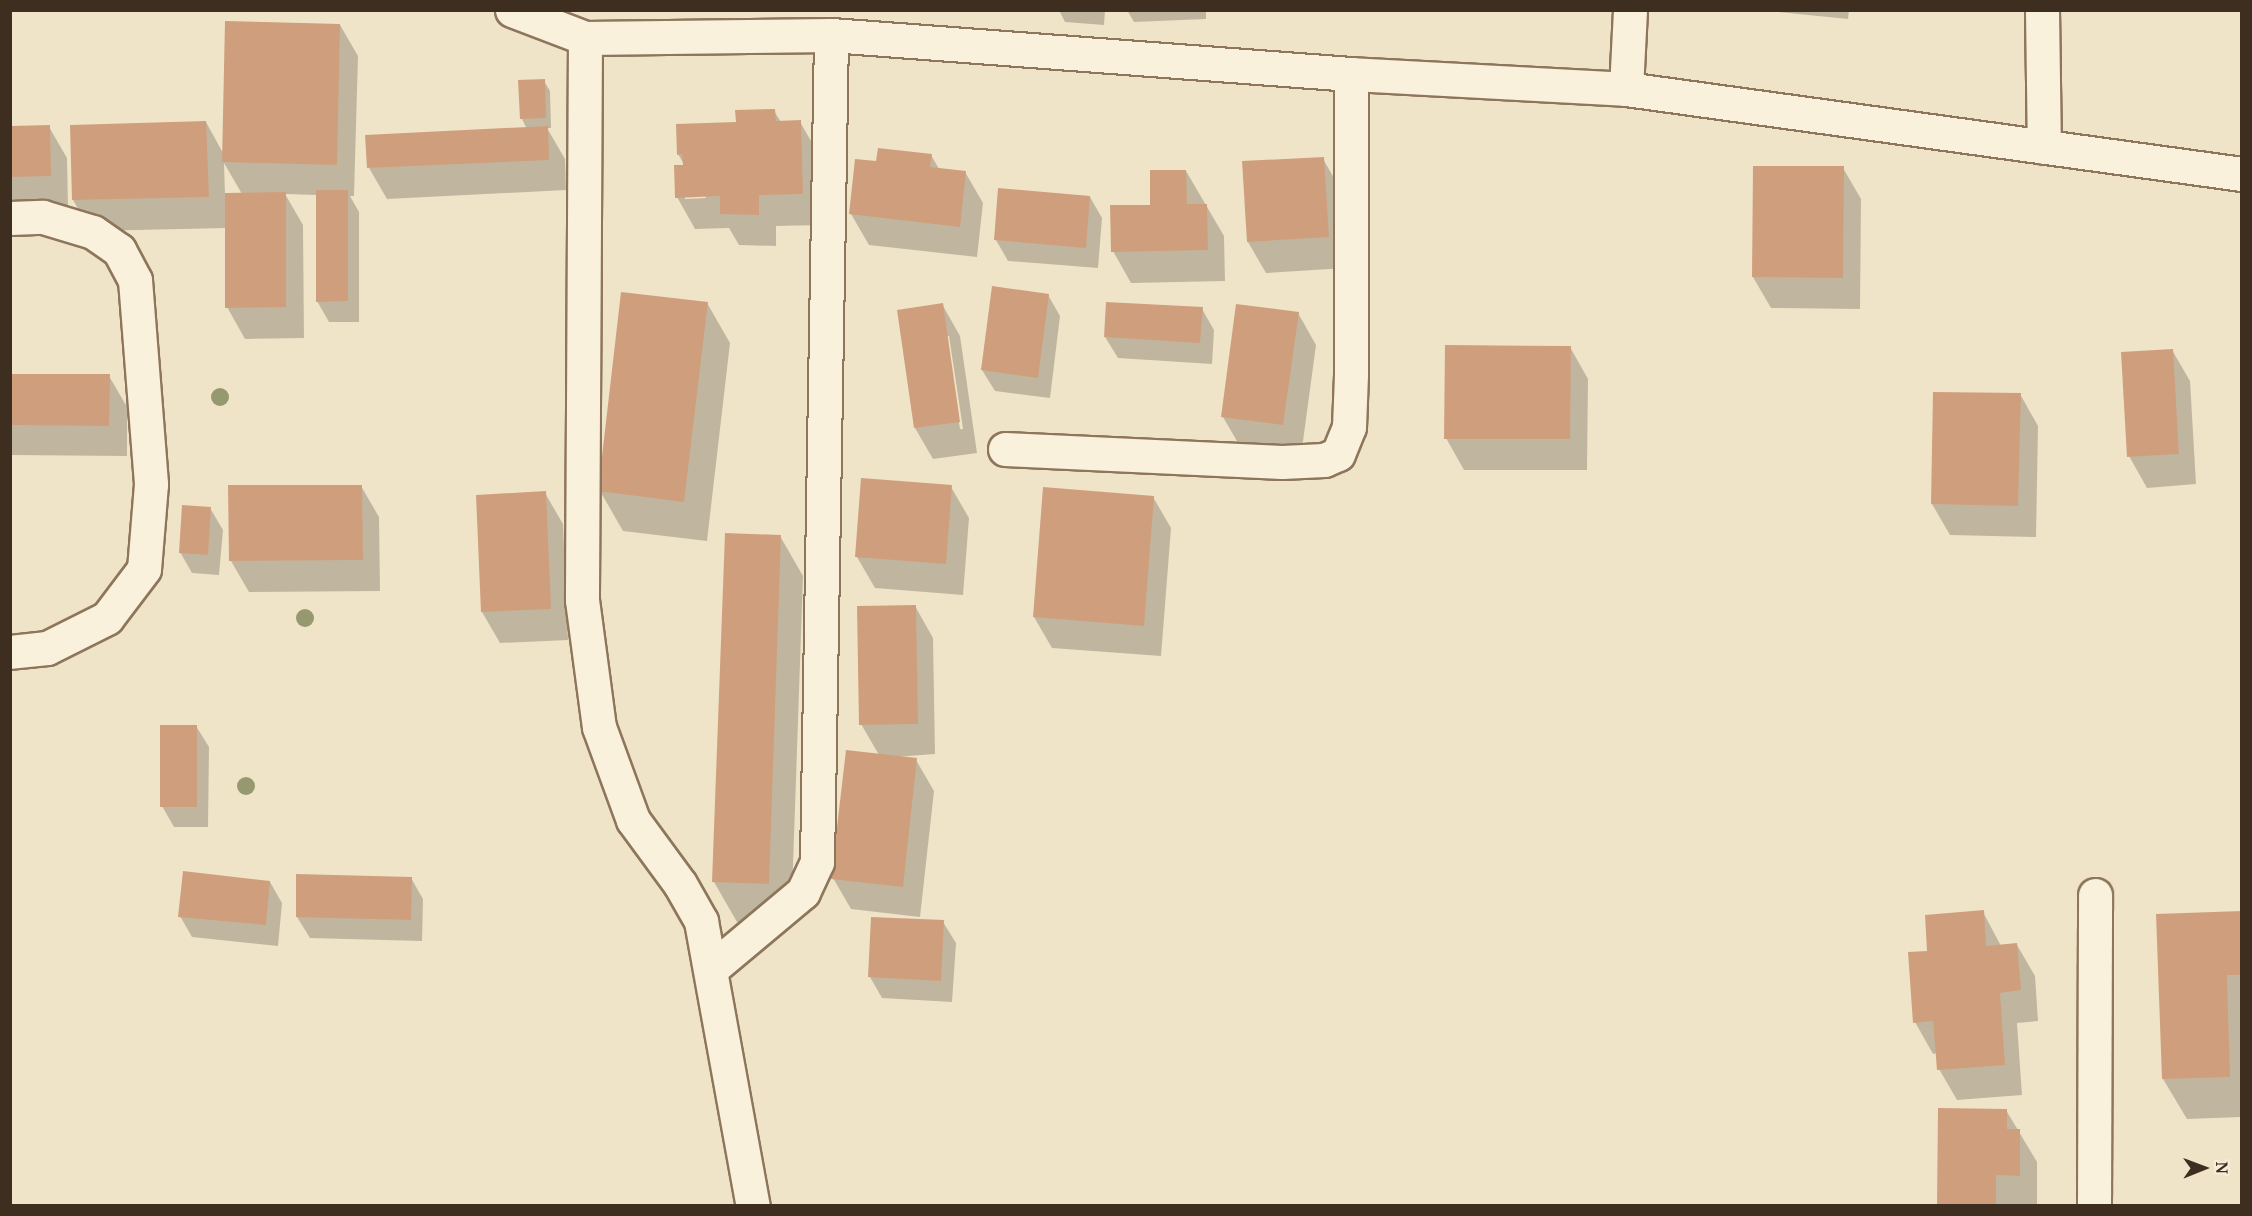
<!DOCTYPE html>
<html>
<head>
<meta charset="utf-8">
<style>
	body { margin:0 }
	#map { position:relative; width:2252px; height:1216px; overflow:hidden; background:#f0e4c8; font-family:"Noto Serif",serif }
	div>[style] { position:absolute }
	.shadow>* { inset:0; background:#0003 }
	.building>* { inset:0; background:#cf9f7d }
	.roads { filter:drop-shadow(2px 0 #8d765c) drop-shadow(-2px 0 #8d765c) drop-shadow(0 2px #8d765c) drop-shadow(0 -2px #8d765c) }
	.minor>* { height:33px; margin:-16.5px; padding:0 16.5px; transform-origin:16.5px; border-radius:16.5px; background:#faf1dc }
	.trees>* { width:18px; height:18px; margin:-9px; border-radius:50%; background:#96986f }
	span { translate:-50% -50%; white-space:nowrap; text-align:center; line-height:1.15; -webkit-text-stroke:4.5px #f7eed8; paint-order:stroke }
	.frame { position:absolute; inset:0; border:12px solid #3d2e20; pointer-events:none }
	.north { position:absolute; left:2174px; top:1138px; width:60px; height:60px; -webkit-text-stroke:4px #f7eed8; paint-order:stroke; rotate:89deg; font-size:16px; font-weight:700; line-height:24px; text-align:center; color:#3d2e20 }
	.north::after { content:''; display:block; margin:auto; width:21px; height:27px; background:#3d2e20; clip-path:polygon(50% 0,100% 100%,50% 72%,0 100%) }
</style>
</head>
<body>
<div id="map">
	<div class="shadow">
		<i style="clip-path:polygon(1059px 10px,1105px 10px,1104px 25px,1065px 22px)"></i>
		<i style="clip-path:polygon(1127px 10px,1206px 10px,1206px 19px,1134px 22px)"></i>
		<i style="clip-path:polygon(1759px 10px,1849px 10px,1848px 19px)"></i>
		<i style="clip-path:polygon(evenodd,340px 25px,358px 56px,354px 196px,350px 196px,359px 212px,359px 322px,329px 322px,317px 301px,317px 195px,285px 194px,303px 225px,304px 338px,245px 339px,227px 307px,227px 228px,91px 231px,73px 200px,206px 122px,223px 153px,340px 25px,224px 163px,242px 194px,225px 194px,224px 163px)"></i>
		<i style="clip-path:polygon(544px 81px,550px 91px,551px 128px,547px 128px,565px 159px,566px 190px,387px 199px,369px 168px,527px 129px,522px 119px)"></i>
		<i style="clip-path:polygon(evenodd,774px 111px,781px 122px,800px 122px,818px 153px,820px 225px,776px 226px,776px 246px,739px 245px,729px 228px,695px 229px,677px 197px,685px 166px,678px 154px,774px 111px,685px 196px,705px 196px,706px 198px,685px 199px,685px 196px)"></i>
		<i style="clip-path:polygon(49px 127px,67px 158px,68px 207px,10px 209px,10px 128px)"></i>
		<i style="clip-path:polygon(931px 155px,939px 169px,965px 172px,983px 203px,977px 257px,869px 245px,851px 214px,877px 162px)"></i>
		<i style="clip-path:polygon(1323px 159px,1341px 190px,1346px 268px,1266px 273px,1248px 242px)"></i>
		<i style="clip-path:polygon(1843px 168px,1861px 199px,1860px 309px,1771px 308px,1753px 277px)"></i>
		<i style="clip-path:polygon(1186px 171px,1224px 236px,1225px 281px,1131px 283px,1113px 251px)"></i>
		<i style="clip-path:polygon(1090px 197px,1102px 218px,1098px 268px,1008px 261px,996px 240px)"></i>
		<i style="clip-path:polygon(1048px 295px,1060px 316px,1050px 398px,995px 391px,982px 370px)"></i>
		<i style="clip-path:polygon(707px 303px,730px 343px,707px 541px,623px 531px,600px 491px)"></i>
		<i style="clip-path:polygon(evenodd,942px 304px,960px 336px,977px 453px,933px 459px,915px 428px,898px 311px,942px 304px,946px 336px,949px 336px,963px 429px,960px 429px,946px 336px)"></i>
		<i style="clip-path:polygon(1202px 309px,1214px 330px,1212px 364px,1118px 358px,1105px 337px)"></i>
		<i style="clip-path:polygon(1298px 313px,1316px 345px,1301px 456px,1241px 448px,1223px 417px)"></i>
		<i style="clip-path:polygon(1570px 347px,1588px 379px,1587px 470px,1464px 470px,1446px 438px)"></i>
		<i style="clip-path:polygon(2172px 350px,2190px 381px,2196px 484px,2147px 488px,2129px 456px)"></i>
		<i style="clip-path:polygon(10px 375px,109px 376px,127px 407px,127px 456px,10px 455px)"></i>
		<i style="clip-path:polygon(2020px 394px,2038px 426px,2036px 537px,1950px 535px,1932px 504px)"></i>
		<i style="clip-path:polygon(361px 486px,379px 517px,380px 591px,249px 592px,231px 561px)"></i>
		<i style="clip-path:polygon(951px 487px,969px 518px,963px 595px,875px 588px,857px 557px)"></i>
		<i style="clip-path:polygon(545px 493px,563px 524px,568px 640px,500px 643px,482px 612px,477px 496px)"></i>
		<i style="clip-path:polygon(1153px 497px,1171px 528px,1161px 656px,1052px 648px,1034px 617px)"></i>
		<i style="clip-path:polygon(210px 508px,223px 530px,219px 575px,192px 573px,180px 552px)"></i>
		<i style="clip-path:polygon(780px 536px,803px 576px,791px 924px,737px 922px,714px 882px)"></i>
		<i style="clip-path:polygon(915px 606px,933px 638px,935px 754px,895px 757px,916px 760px,934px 791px,920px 917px,851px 909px,833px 878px,879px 755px,861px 724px)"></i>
		<i style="clip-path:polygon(196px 726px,209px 747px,208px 827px,174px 827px,162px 806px)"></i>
		<i style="clip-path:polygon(411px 878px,423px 899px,422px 941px,310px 938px,297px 917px)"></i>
		<i style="clip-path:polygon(270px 882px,282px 903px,278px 946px,192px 937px,180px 916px)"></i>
		<i style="clip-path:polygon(1983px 912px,2001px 946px,2017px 945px,2035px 976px,2038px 1021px,2017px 1023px,2022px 1095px,1957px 1100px,1939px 1069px,1937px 1053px,1933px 1054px,1915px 1022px,1929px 952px)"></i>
		<i style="clip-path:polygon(2242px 912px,2242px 1117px,2187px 1119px,2163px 1079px)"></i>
		<i style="clip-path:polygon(943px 922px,956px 943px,952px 1002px,882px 998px,870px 977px)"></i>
		<i style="clip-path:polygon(2006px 1110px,2037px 1162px,2037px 1206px,1938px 1206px)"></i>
	</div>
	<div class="building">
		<i style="clip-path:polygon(225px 21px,340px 24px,337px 165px,222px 162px)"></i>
		<i style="clip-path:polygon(545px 79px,546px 118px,520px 119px,518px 80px)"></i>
		<i style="clip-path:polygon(775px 109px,776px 121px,801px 120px,803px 194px,759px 195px,759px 215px,720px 214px,720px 196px,675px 198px,674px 165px,683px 165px,682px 154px,677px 155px,676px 124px,736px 122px,735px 110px)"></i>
		<i style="clip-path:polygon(206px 121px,209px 197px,72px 200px,70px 125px)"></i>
		<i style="clip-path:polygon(50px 125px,51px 176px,10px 177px,10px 126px)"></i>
		<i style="clip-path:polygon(548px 126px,549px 160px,367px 168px,365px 135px)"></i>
		<i style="clip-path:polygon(878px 148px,932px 154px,930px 167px,966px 171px,960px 227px,849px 214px,855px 159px,876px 161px)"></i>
		<i style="clip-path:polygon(1324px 157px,1329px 237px,1247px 242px,1242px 161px)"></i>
		<i style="clip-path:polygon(1753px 166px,1844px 166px,1843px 278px,1752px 277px)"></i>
		<i style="clip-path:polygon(1150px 170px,1186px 170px,1187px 204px,1207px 204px,1208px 250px,1111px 252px,1110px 205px,1150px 205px)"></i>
		<i style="clip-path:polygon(998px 188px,1090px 196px,1086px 248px,994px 240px)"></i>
		<i style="clip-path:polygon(316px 190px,348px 190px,348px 301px,316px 302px)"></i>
		<i style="clip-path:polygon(286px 192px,286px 307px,225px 308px,225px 193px)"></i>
		<i style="clip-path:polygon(992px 286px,1049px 294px,1038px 378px,981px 370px)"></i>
		<i style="clip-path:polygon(621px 292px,708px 302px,684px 502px,598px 491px)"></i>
		<i style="clip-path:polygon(1106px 302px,1203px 307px,1200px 343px,1104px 337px)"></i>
		<i style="clip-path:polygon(943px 303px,960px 422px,914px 428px,897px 310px)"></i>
		<i style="clip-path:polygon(1236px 304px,1299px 312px,1283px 425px,1221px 417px)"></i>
		<i style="clip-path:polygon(1445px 345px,1571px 346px,1570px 439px,1444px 439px)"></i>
		<i style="clip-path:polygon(2173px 349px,2179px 454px,2127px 457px,2121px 352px)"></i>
		<i style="clip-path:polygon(10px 374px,110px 374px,109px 426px,10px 425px)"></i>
		<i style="clip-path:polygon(1933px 392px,2021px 393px,2018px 506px,1931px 504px)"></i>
		<i style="clip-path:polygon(861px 478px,952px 485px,946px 564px,855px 557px)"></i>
		<i style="clip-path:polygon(228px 485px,362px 485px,363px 560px,229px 561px)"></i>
		<i style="clip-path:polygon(1043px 487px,1154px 496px,1144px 626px,1033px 617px)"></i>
		<i style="clip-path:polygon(546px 491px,551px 609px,481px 612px,476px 495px)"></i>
		<i style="clip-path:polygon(182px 505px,211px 507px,208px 555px,179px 553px)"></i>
		<i style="clip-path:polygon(725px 533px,781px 535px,769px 884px,712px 882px)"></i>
		<i style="clip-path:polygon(916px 605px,918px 724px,859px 725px,857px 606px)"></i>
		<i style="clip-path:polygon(160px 725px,197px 725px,197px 807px,160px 807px)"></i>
		<i style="clip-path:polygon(846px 750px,917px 758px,903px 887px,831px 879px)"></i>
		<i style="clip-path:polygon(183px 871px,270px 881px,266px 925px,178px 917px)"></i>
		<i style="clip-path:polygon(296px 874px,412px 877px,411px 920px,296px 917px)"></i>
		<i style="clip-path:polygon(1984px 910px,1986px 946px,2017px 943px,2021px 990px,2000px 993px,2005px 1065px,1937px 1070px,1933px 1021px,1913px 1023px,1908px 952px,1927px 951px,1925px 915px)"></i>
		<i style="clip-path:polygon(2242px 911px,2242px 975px,2227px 975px,2230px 1077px,2162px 1079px,2156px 914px)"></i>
		<i style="clip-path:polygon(871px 917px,944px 920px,941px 981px,868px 977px)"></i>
		<i style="clip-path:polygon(1938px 1108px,2007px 1109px,2007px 1129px,2020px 1129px,2020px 1176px,1996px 1175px,1996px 1206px,1937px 1206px)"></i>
	</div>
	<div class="roads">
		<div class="minor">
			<i style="left:512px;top:10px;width:78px;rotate:21deg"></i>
			<i style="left:585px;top:38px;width:246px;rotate:-0.7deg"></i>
			<i style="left:831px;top:35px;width:521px;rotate:4.29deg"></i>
			<i style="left:1351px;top:74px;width:275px;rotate:3.1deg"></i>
			<i style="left:1626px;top:89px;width:622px;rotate:7.86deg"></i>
			<i style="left:2042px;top:10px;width:137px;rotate:89.2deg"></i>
			<i style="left:585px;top:38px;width:562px;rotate:90.31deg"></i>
			<i style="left:582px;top:600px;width:128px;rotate:82.4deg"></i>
			<i style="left:599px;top:727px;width:99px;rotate:69.9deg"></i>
			<i style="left:633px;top:820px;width:79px;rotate:53.7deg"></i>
			<i style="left:680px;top:884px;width:43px;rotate:60.4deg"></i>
			<i style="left:701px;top:921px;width:290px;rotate:79.7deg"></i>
			<i style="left:1626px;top:89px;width:79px;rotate:-87.1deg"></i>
			<i style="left:10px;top:218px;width:33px;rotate:-2deg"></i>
			<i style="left:43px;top:217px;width:52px;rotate:16.7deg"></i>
			<i style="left:93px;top:232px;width:32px;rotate:35deg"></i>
			<i style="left:119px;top:250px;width:34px;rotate:62deg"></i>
			<i style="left:135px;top:280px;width:205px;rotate:85.5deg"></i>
			<i style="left:151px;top:484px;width:85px;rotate:94.7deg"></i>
			<i style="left:144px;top:569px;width:61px;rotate:127.1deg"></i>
			<i style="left:107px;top:618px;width:67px;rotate:153.4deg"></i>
			<i style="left:47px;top:648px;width:37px;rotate:174deg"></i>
			<i style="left:1005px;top:449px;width:277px;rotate:2.7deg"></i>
			<i style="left:1282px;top:462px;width:42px;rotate:-2.7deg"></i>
			<i style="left:1324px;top:460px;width:15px;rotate:-23deg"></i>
			<i style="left:1338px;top:454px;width:29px;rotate:-68deg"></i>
			<i style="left:1349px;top:427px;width:53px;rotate:-87.8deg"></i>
			<i style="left:1351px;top:374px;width:300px;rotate:-90deg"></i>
			<i style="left:711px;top:969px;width:120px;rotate:-39.9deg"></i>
			<i style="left:803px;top:892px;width:33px;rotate:-65deg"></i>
			<i style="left:817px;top:862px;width:827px;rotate:-89.03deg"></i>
			<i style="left:2094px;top:1206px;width:311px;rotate:-89.8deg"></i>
		</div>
	</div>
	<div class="trees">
		<i style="left:220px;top:397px"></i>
		<i style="left:305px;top:618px"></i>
		<i style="left:246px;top:786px"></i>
	</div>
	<div class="frame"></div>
	<div class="north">N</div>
</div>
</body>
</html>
